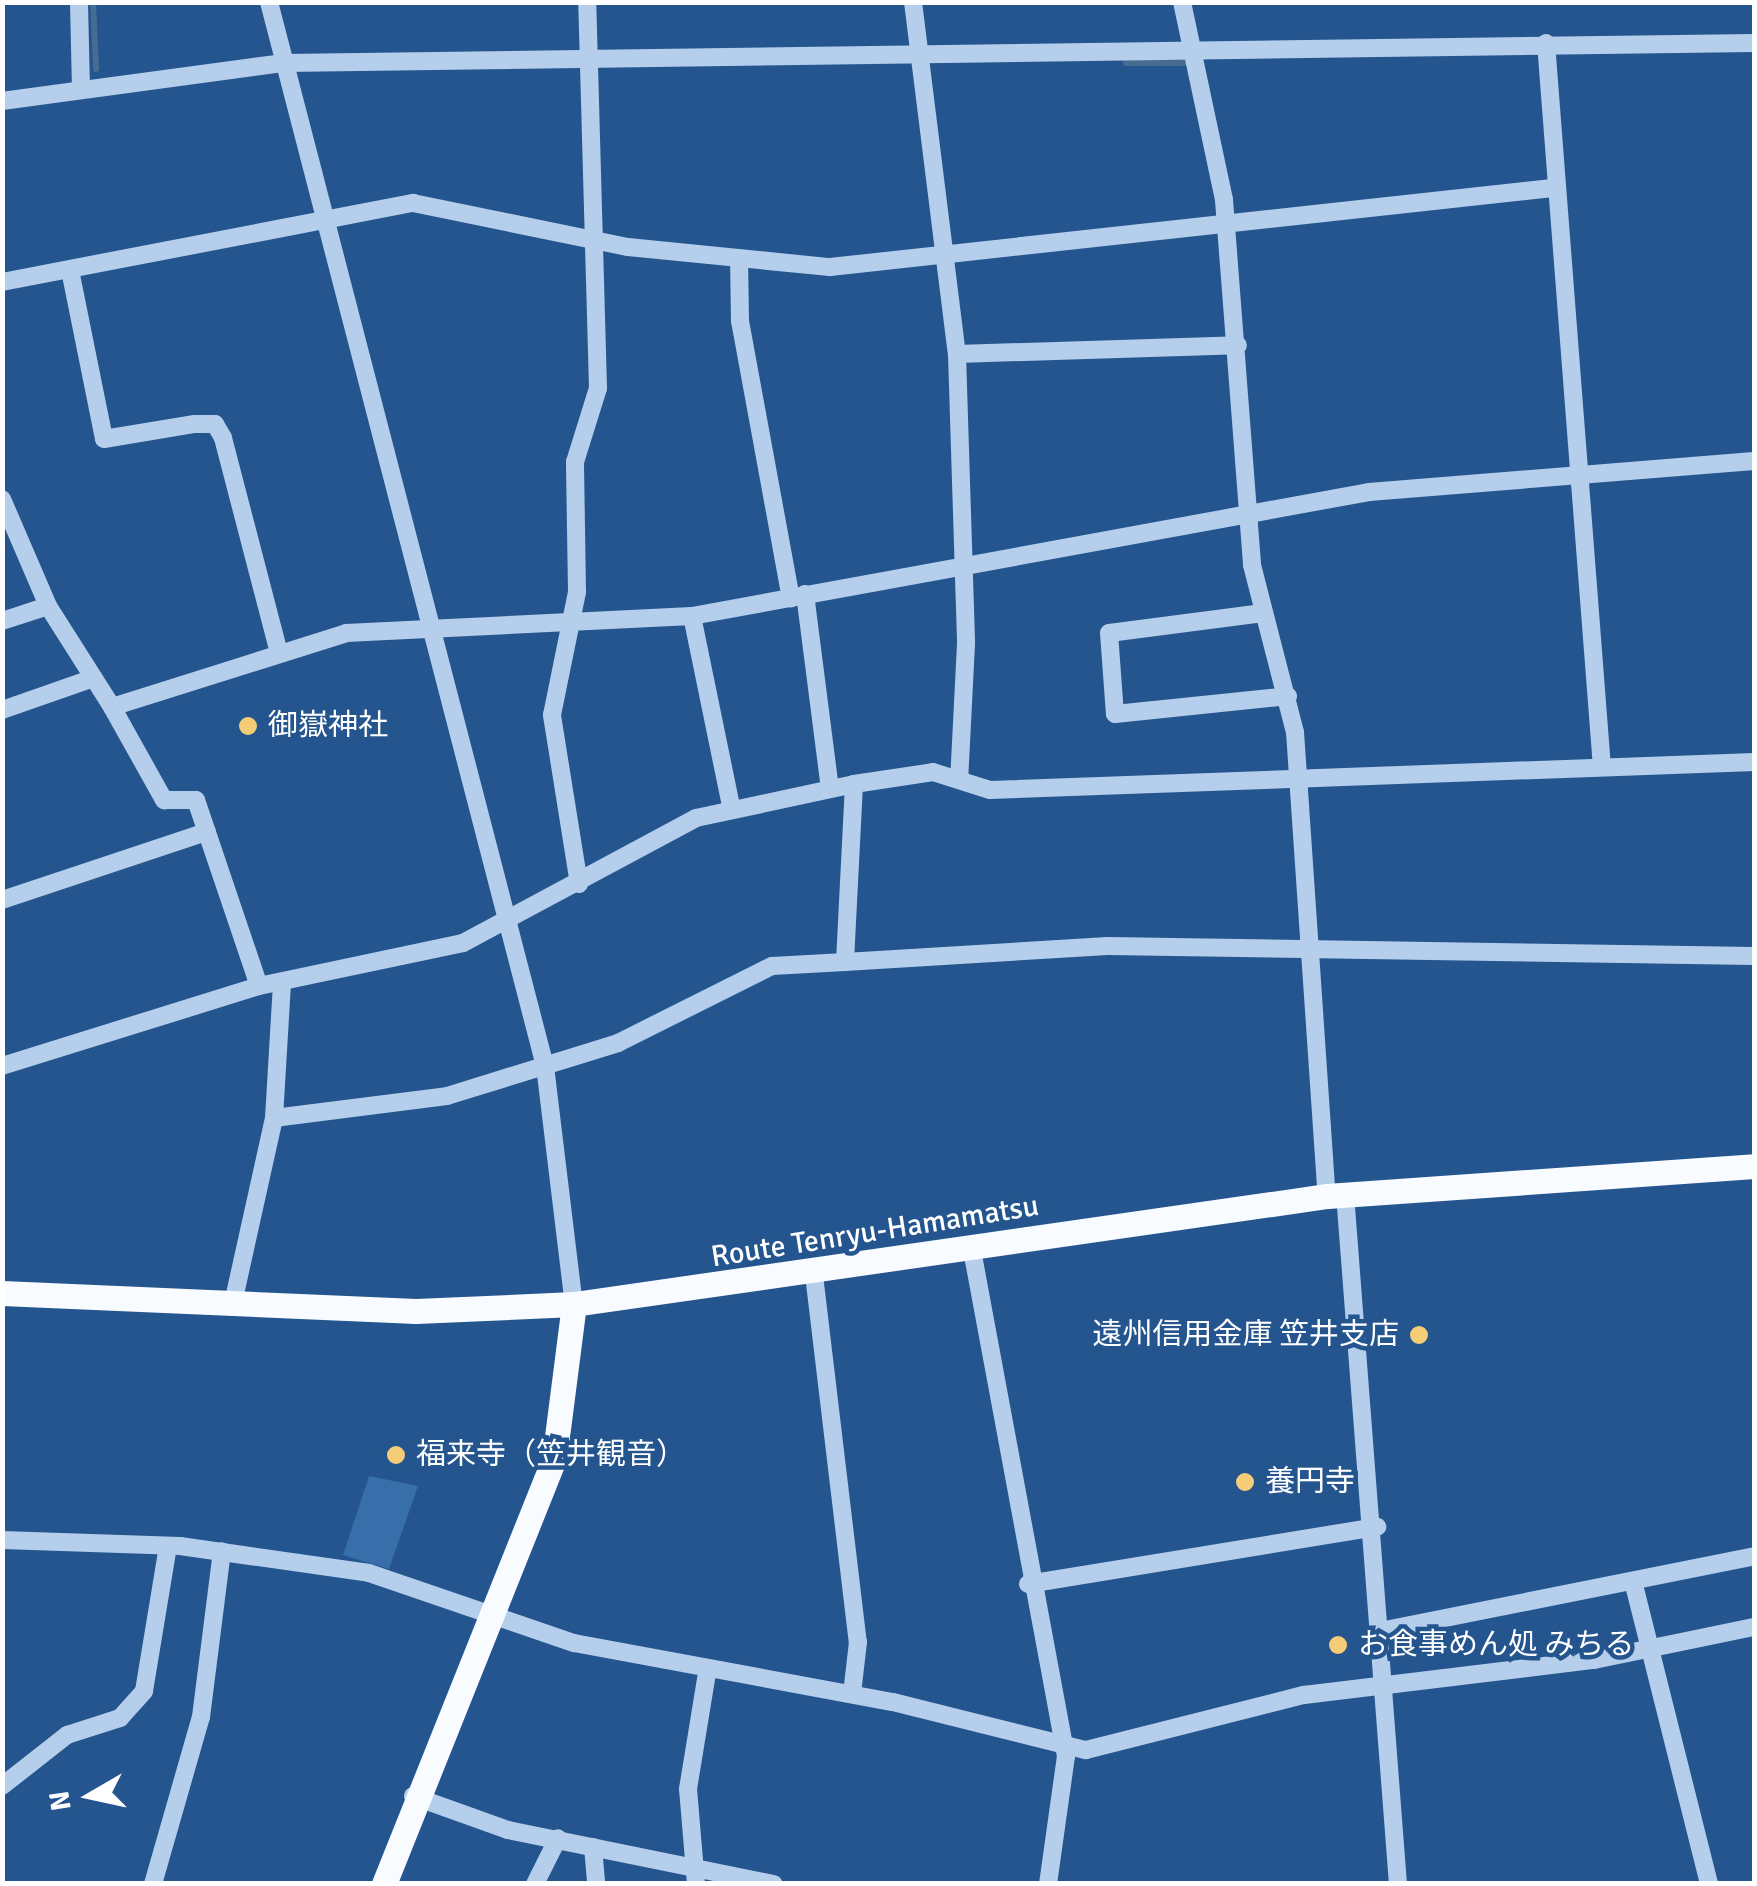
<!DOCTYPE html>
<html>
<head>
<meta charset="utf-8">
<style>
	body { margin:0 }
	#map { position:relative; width:1757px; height:1886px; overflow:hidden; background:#24558e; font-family:Signika,"Noto Sans JP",sans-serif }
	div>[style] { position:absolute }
	.green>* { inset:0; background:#386faa }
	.stream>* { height:6px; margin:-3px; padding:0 3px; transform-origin:3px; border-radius:3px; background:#486b92 }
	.minor>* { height:18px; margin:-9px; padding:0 9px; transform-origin:9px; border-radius:9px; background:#b4ceeb }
	.major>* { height:25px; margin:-12.5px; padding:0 12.5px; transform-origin:12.5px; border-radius:12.5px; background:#f8fbff }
	.dots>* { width:28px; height:28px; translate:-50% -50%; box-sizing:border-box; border:5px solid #24558e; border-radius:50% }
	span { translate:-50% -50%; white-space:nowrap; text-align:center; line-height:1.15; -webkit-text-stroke:9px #24558e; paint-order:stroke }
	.poi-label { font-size:30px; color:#fff }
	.left { translate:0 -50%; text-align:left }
	.right { translate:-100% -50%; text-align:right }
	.street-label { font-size:30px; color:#fff }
	.frame { position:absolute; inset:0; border:5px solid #fff; pointer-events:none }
	.north { position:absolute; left:40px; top:1746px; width:100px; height:100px; -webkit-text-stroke:8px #24558e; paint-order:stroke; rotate:261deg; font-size:28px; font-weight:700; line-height:40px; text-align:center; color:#fff }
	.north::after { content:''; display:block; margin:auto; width:35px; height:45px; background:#fff; clip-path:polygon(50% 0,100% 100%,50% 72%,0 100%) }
</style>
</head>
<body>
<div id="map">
	<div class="green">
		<i style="clip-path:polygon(369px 1476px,418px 1486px,389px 1569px,343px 1555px)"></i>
	</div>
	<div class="stream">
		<i style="left:93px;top:2px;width:67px;rotate:87.4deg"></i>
		<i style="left:1126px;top:63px;width:58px"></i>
	</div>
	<div class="minor">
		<i style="left:79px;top:2px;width:87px;rotate:88.7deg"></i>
		<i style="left:269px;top:2px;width:1099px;rotate:75.46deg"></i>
		<i style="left:545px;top:1066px;width:240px;rotate:83.1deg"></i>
		<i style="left:913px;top:2px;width:355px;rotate:82.9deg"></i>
		<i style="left:957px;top:354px;width:290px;rotate:88.2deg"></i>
		<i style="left:966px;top:644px;width:136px;rotate:92.9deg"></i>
		<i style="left:1182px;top:2px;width:202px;rotate:78deg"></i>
		<i style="left:1224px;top:200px;width:366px;rotate:85.6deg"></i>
		<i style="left:1252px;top:565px;width:172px;rotate:75.6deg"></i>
		<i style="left:1295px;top:732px;width:465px;rotate:86.1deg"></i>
		<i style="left:1546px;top:43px;width:726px;rotate:85.58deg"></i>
		<i style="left:2px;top:101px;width:285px;rotate:-7.7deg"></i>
		<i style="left:284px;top:63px;width:1470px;rotate:-0.78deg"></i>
		<i style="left:739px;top:258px;width:63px;rotate:89.1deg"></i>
		<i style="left:740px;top:321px;width:282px;rotate:79.6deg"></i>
		<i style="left:70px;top:270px;width:172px;rotate:78.6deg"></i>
		<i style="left:104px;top:439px;width:92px;rotate:-9.4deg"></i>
		<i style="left:195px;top:424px;width:20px"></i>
		<i style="left:215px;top:424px;width:16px;rotate:60deg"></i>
		<i style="left:223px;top:438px;width:222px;rotate:75.4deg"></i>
		<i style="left:2px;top:282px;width:419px;rotate:-10.9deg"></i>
		<i style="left:413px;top:203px;width:219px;rotate:11.6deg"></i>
		<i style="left:628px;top:247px;width:203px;rotate:5.7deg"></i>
		<i style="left:830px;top:267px;width:727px;rotate:-6.24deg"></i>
		<i style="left:957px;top:354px;width:281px;rotate:-1.8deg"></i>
		<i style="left:2px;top:499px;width:116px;rotate:66.7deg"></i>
		<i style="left:805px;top:594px;width:196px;rotate:82.7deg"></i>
		<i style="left:1263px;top:613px;width:155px;rotate:172.6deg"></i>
		<i style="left:1109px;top:633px;width:81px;rotate:85.8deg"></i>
		<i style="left:1115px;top:714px;width:174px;rotate:-5.9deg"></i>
		<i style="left:692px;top:616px;width:194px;rotate:78.4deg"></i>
		<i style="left:2px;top:621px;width:48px;rotate:-18.1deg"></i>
		<i style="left:48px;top:606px;width:120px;rotate:57.6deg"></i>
		<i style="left:112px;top:707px;width:245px;rotate:-17.5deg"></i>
		<i style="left:346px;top:633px;width:346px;rotate:-2.8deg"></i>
		<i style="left:692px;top:616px;width:688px;rotate:-10.38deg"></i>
		<i style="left:1369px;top:492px;width:386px;rotate:-4.6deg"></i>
		<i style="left:112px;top:707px;width:107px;rotate:60.8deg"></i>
		<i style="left:164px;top:800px;width:32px"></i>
		<i style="left:196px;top:800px;width:196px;rotate:71.3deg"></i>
		<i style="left:2px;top:710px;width:97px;rotate:-19.2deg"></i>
		<i style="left:854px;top:784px;width:178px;rotate:92.9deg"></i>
		<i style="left:845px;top:962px;width:263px;rotate:-3.5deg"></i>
		<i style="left:1108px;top:946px;width:646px;rotate:0.89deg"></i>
		<i style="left:579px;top:884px;width:171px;rotate:-99.1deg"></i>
		<i style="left:552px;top:715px;width:126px;rotate:-78.5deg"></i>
		<i style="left:577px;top:592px;width:130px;rotate:-90.9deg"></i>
		<i style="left:575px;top:462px;width:77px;rotate:-72.7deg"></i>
		<i style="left:598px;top:388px;width:386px;rotate:-91.6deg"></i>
		<i style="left:2px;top:900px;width:216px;rotate:-18.4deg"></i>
		<i style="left:2px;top:1066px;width:269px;rotate:-17.3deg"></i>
		<i style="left:259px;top:986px;width:208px;rotate:-11.9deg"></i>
		<i style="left:463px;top:943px;width:264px;rotate:-28.2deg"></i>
		<i style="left:696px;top:818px;width:162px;rotate:-12.1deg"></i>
		<i style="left:854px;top:784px;width:80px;rotate:-8.6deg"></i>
		<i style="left:933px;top:772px;width:60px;rotate:17.5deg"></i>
		<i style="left:990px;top:790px;width:765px;rotate:-2.1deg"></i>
		<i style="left:274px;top:1118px;width:135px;rotate:-86.6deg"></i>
		<i style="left:1345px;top:1194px;width:692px;rotate:85.61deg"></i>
		<i style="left:972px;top:1250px;width:515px;rotate:79.48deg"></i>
		<i style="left:1066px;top:1756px;width:129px;rotate:98deg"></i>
		<i style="left:814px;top:1275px;width:370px;rotate:83.2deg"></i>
		<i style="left:858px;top:1642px;width:52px;rotate:96.6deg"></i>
		<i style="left:233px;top:1303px;width:189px;rotate:-77.5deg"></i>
		<i style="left:274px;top:1118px;width:174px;rotate:-7.2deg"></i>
		<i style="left:447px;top:1096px;width:179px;rotate:-17.2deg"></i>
		<i style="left:618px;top:1043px;width:172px;rotate:-26.6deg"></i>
		<i style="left:772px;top:966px;width:73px;rotate:-3.1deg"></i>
		<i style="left:2px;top:1540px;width:178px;rotate:1.9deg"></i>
		<i style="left:180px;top:1546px;width:191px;rotate:8.1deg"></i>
		<i style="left:369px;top:1573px;width:217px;rotate:18.9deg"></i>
		<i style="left:574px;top:1643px;width:324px;rotate:10.5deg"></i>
		<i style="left:893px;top:1702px;width:199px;rotate:14deg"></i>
		<i style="left:1086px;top:1750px;width:225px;rotate:-14.2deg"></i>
		<i style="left:1304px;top:1695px;width:292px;rotate:-6.9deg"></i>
		<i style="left:1594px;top:1660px;width:163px;rotate:-11.7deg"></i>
		<i style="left:1028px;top:1584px;width:354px;rotate:-9.3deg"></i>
		<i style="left:1634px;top:1585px;width:308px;rotate:75.9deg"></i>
		<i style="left:1385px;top:1630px;width:376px;rotate:-11.3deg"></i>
		<i style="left:2px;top:1786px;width:83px;rotate:-38.1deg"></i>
		<i style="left:67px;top:1735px;width:56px;rotate:-17.8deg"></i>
		<i style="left:120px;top:1718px;width:36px;rotate:-48deg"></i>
		<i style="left:144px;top:1691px;width:147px;rotate:-80.6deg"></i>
		<i style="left:413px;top:1796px;width:101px;rotate:19.7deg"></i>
		<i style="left:508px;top:1830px;width:271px;rotate:11.5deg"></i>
		<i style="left:593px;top:1847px;width:37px;rotate:85deg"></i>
		<i style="left:153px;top:1884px;width:174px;rotate:-74deg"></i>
		<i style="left:201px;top:1717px;width:167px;rotate:-82.8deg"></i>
		<i style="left:535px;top:1884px;width:51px;rotate:-63.4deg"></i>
		<i style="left:696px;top:1884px;width:95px;rotate:-94.8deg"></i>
		<i style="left:688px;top:1789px;width:118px;rotate:-80.7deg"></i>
	</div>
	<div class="major">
		<i style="left:2px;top:1293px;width:414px;rotate:2.5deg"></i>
		<i style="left:416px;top:1311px;width:158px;rotate:-2.5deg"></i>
		<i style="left:574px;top:1304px;width:761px;rotate:-8.16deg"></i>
		<i style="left:1327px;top:1196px;width:428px;rotate:-4deg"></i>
		<i style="left:384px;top:1884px;width:457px;rotate:-68.2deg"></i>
		<i style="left:554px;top:1460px;width:157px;rotate:-82.7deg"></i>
	</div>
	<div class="dots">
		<i style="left:248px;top:726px;background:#f5cd77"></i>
		<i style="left:1419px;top:1335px;background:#f5cd77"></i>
		<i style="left:396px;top:1455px;background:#f5cd77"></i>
		<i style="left:1245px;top:1482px;background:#f5cd77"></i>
		<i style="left:1338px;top:1645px;background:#f5cd77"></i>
	</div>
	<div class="poi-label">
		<span class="left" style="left:268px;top:726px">御嶽神社</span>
		<span class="right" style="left:1399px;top:1335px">遠州信用金庫 笠井支店</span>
		<span class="left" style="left:416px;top:1455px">福来寺（笠井観音）</span>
		<span class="left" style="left:1265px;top:1482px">養円寺</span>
		<span class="left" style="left:1358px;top:1645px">お食事めん処 みちる</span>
	</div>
	<div class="street-label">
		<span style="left:875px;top:1232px;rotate:-9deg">Route Tenryu-Hamamatsu</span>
	</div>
	<div class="frame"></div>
	<div class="north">N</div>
</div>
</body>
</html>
